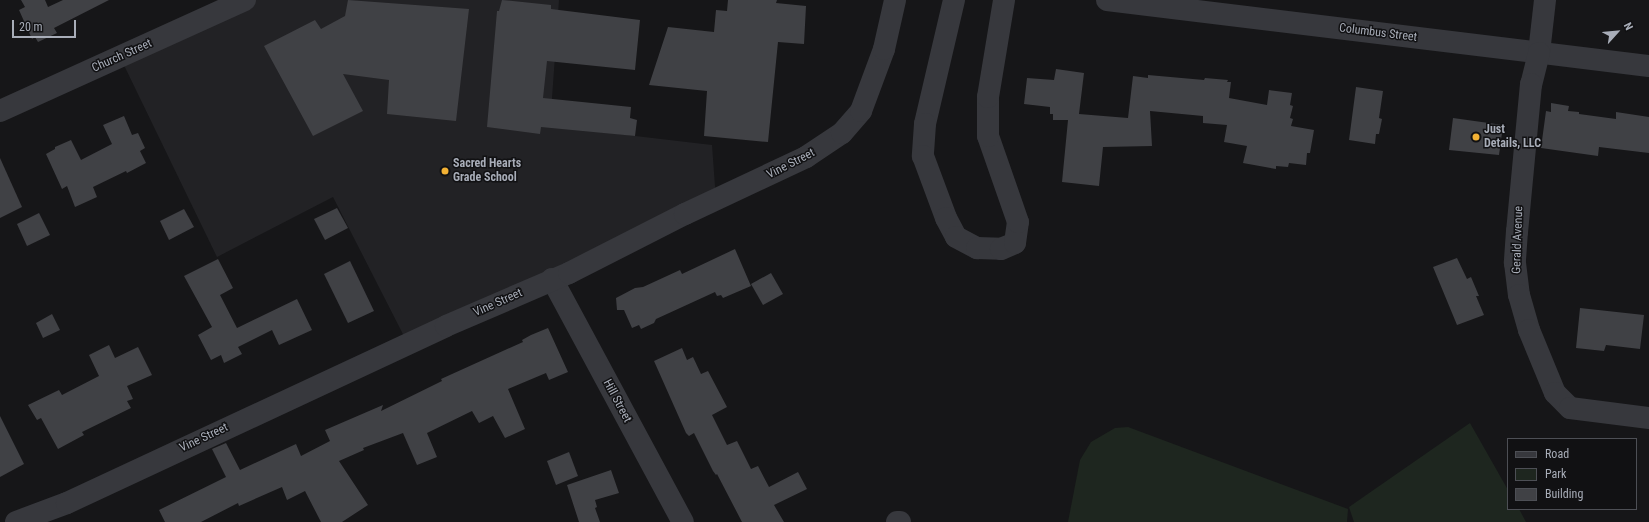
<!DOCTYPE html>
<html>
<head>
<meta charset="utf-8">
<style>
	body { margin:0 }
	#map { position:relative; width:1649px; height:522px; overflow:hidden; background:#161618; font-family:"Roboto Condensed",sans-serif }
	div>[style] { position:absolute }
	.built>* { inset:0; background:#222225 }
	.green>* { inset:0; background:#1e261f }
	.building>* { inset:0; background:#404145 }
	.minor>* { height:22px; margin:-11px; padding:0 11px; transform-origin:11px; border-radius:11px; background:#37383d }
	.dots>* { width:11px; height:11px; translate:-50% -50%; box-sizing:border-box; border:2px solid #111113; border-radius:50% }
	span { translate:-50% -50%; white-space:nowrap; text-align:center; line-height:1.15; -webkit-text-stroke:3px #111113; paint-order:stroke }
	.street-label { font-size:12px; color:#a8adb8 }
	.poi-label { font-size:12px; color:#a8adb8; font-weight:700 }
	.left { translate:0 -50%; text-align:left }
	.legend { position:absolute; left:1507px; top:438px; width:130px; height:72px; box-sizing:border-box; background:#111113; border:1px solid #4d4f55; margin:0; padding:5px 7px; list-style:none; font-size:12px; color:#a8adb8 }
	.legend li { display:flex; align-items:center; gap:8px; height:20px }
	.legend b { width:20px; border:1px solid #4d4f55 }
	.north { position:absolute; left:1597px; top:12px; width:40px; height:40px; -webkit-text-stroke:3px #111113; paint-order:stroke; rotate:63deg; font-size:11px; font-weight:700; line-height:16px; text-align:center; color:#a8adb8 }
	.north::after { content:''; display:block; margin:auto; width:14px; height:18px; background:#a8adb8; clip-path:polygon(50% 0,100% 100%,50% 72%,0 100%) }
	.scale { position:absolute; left:12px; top:20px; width:64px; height:18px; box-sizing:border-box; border:2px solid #a8adb8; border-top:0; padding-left:5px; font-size:12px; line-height:14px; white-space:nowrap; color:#a8adb8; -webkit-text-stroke:3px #111113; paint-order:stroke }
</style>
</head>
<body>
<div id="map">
	<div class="built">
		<i style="clip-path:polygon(245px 0,559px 0,550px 126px,712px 145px,716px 200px,408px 344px,333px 197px,217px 257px,120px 57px)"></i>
	</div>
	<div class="green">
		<i style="clip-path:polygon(1470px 423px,1508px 490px,1508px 509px,1519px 509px,1526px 522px,1354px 522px,1349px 507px)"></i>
		<i style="clip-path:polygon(1128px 427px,1348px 509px,1347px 522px,1068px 522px,1080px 460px,1091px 442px,1115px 428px)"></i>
	</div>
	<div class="building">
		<i style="clip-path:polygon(21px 0,45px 0,48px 7px,63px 0,109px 0,54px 28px,57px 33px,38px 42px,35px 37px,32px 39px,19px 10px,25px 7px)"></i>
		<i style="clip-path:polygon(348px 0,469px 9px,456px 121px,387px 114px,389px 80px,343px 74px,363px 111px,313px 136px,264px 46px,315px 20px,321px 29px,345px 16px)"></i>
		<i style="clip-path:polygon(502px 0,551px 5px,551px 9px,640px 20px,635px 70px,547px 61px,543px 98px,631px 107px,630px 118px,637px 120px,635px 136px,541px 127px,540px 134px,487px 127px,497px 11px,499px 11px)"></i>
		<i style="clip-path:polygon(728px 0,777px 0,776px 3px,806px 6px,804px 44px,778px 42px,768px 142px,704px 136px,707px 91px,649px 85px,668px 27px,714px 32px,716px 10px,727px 11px)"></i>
		<i style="clip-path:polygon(1056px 69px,1084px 73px,1079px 114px,1128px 118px,1133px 76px,1148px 78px,1148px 75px,1204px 80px,1205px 78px,1228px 80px,1227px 82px,1231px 82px,1229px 98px,1267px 105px,1269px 90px,1292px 93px,1290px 105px,1293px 106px,1290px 118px,1293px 119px,1291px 126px,1314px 130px,1310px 153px,1307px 153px,1306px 165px,1289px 163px,1288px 167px,1276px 166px,1276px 169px,1243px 163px,1247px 146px,1224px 142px,1227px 125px,1203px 123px,1203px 116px,1150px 111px,1152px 146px,1103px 147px,1099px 186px,1062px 182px,1068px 120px,1053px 120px,1053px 114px,1050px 114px,1050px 107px,1024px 104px,1027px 78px,1054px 80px)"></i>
		<i style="clip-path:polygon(1356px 87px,1383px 91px,1379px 118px,1382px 119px,1379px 134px,1376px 134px,1375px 144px,1349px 140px)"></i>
		<i style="clip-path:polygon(1551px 103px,1569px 106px,1568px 111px,1579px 112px,1579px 114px,1616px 119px,1616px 112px,1649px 117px,1649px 153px,1599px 147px,1598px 156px,1541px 148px,1546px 111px,1551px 112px)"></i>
		<i style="clip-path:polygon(124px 116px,132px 135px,138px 133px,145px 148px,140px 151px,146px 163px,127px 173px,126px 171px,93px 187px,97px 197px,75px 207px,67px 186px,62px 189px,46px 154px,55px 149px,55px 147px,71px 140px,81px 160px,112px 144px,103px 125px)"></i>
		<i style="clip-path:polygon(1453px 118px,1503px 125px,1499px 155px,1449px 150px)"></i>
		<i style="clip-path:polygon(0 158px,22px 207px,0 218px)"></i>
		<i style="clip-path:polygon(337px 208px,348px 228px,325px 240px,314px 219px)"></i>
		<i style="clip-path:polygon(184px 209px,194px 227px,169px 240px,160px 221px)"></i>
		<i style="clip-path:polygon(39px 213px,50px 235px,27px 246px,17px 224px)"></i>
		<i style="clip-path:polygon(735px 249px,751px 286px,723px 298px,721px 295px,717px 296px,715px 292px,656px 319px,654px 323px,641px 329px,639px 325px,632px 328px,624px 310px,617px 310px,616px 298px,635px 288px,643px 287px,680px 270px,682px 274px)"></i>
		<i style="clip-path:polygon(1457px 258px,1467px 279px,1471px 277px,1479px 296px,1476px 296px,1484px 315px,1457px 325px,1433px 267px)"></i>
		<i style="clip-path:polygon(218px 259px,233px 288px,220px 295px,237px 328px,297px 299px,312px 330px,279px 345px,272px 330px,238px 347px,242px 354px,224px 363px,221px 355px,211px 360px,198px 335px,212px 327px,184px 276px)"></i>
		<i style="clip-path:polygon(350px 261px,374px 311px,348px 323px,324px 274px)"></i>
		<i style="clip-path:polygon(771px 273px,783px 294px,763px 305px,751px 284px)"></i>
		<i style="clip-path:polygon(1580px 308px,1644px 315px,1640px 349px,1606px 345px,1604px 351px,1576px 348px)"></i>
		<i style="clip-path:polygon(52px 314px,60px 330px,43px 338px,36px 323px)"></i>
		<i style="clip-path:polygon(548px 328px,568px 372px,549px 380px,546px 373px,508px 389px,525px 429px,505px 438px,493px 416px,479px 423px,472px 411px,427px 433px,437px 457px,417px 465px,403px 433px,363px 448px,364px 450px,339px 461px,368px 505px,342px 522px,321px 522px,305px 491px,287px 500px,282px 487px,239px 506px,238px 503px,201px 522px,165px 522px,159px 510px,226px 477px,212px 449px,226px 443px,240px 470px,296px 444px,301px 456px,330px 441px,325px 430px,383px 405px,381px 411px,442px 381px,441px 379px,523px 342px,522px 340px,531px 335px)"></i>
		<i style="clip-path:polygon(109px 345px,115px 358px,138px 347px,152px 375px,127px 386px,133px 399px,127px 401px,131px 408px,82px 432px,84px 435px,58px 449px,41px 418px,37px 420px,28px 405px,59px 390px,62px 395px,99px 376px,89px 355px)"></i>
		<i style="clip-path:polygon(682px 348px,687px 360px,693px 357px,701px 374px,708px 371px,727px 407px,712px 415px,727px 445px,737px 441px,751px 469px,758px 466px,769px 487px,798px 472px,807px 489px,774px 505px,784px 522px,742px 522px,717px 474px,716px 475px,713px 471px,694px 433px,689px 436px,686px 433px,654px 361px)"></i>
		<i style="clip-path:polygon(0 416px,24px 464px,0 477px)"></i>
		<i style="clip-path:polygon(569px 452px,578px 476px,556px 485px,547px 461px)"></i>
		<i style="clip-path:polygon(611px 470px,619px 493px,595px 500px,597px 507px,595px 508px,600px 522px,579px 522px,567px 485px)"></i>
	</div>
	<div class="minor">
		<i style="left:954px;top:0;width:127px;rotate:103.2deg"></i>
		<i style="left:925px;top:124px;width:32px;rotate:94deg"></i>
		<i style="left:923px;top:156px;width:66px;rotate:69.6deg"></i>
		<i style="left:946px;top:218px;width:21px;rotate:62deg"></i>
		<i style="left:956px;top:237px;width:24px;rotate:28deg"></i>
		<i style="left:977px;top:248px;width:24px;rotate:2deg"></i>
		<i style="left:1001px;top:249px;width:15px;rotate:-23deg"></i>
		<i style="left:1015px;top:243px;width:21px;rotate:-82deg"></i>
		<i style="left:1018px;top:222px;width:91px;rotate:-109.2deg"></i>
		<i style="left:988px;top:136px;width:39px;rotate:-90deg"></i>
		<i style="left:988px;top:97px;width:98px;rotate:-80.6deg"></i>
		<i style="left:1107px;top:0;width:546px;rotate:6.94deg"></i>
		<i style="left:1545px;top:0;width:53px;rotate:96.5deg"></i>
		<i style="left:1539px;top:53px;width:32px;rotate:104deg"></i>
		<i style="left:1531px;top:84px;width:148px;rotate:95.4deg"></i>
		<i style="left:1517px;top:231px;width:32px;rotate:94deg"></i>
		<i style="left:1515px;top:263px;width:32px;rotate:83deg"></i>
		<i style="left:1519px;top:295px;width:36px;rotate:74deg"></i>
		<i style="left:1529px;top:330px;width:68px;rotate:67.6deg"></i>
		<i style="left:1555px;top:393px;width:21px;rotate:45deg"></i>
		<i style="left:1570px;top:408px;width:80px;rotate:7.2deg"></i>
		<i style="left:0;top:111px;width:269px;rotate:-24.4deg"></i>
		<i style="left:552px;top:279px;width:276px;rotate:61.7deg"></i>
		<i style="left:16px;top:522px;width:54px;rotate:-20.4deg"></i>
		<i style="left:67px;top:503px;width:418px;rotate:-25deg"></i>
		<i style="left:446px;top:326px;width:134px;rotate:-23.3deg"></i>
		<i style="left:569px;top:273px;width:130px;rotate:-27deg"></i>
		<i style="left:685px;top:214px;width:134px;rotate:-25.2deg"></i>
		<i style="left:806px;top:157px;width:43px;rotate:-33.7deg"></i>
		<i style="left:842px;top:133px;width:29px;rotate:-49deg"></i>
		<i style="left:861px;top:111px;width:66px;rotate:-69.6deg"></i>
		<i style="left:884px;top:49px;width:50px;rotate:-77.3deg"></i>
		<i style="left:897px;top:522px;width:3px"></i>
	</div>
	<div class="dots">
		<i style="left:1476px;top:137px;background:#f2b134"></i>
		<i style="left:445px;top:171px;background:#f2b134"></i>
	</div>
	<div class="street-label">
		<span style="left:1378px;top:33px;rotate:7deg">Columbus Street</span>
		<span style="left:122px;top:56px;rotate:-24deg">Church Street</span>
		<span style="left:791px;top:164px;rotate:-27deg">Vine Street</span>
		<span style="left:1518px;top:240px;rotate:-88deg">Gerald Avenue</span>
		<span style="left:498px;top:303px;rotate:-24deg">Vine Street</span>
		<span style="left:617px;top:401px;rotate:62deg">Hill Street</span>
		<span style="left:204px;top:438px;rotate:-25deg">Vine Street</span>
	</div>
	<div class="poi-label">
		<span class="left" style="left:1484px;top:137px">Just<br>Details, LLC</span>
		<span class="left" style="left:453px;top:171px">Sacred Hearts<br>Grade School</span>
	</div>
	<ul class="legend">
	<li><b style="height:5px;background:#37383d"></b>Road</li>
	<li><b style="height:11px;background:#1e261f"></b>Park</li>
	<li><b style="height:11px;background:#404145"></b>Building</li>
	</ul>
	<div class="north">N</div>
	<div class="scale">20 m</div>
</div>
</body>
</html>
